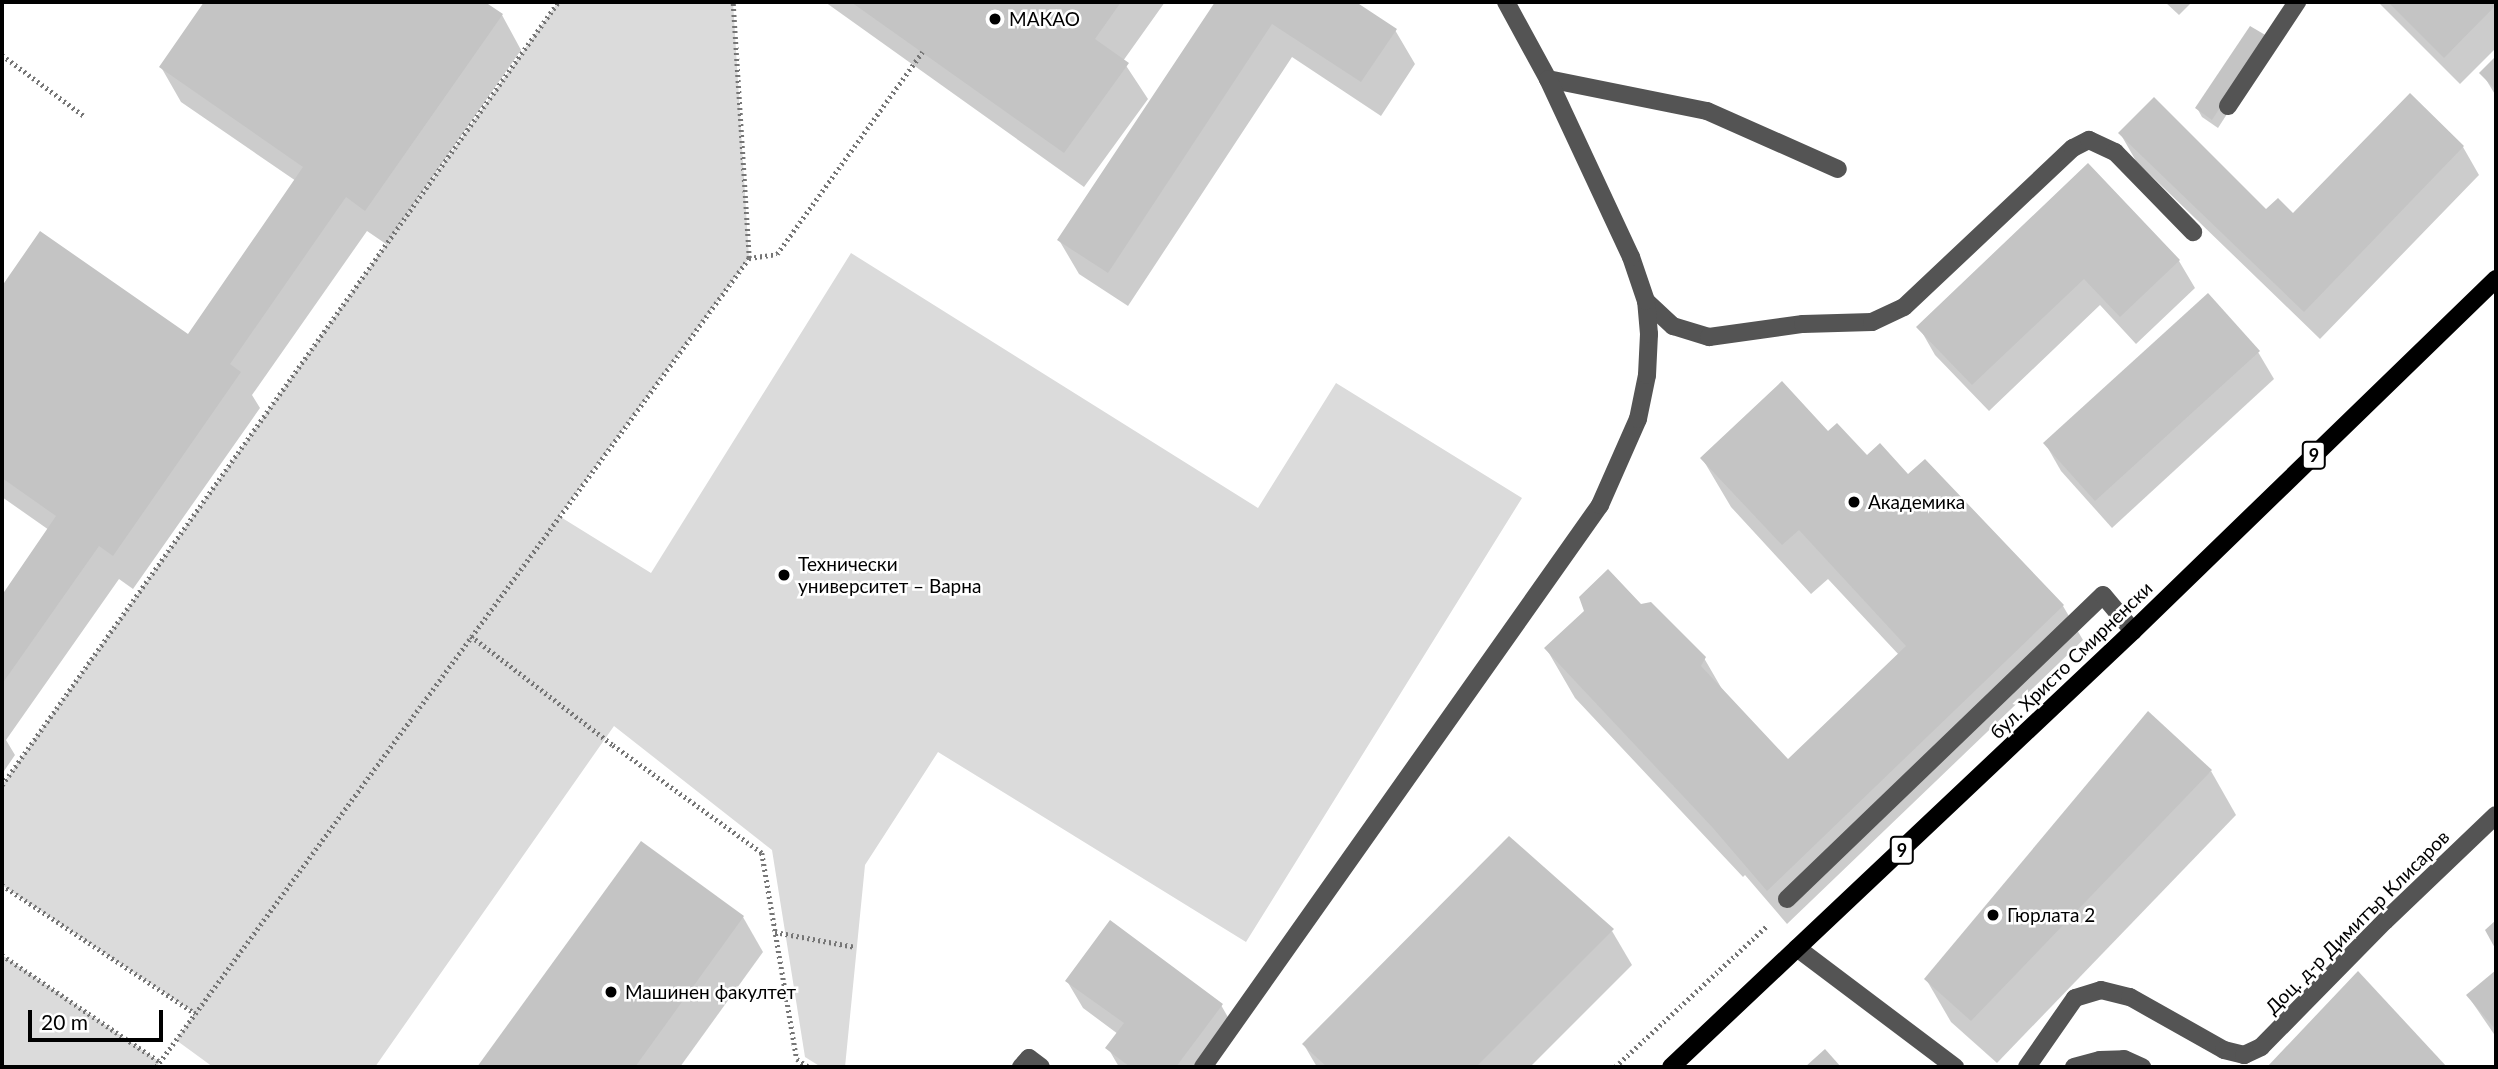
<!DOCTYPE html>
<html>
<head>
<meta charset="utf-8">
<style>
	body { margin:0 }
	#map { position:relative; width:2498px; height:1069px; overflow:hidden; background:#fff; font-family:Lato,sans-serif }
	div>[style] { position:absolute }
	.green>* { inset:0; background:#dbdbdb }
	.shadow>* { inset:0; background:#0003 }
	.building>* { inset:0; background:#c4c4c4 }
	.path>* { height:4.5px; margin-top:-2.25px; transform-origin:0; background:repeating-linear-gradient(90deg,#767676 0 2px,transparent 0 5.5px) }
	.minor>* { height:18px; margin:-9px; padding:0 9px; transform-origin:9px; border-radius:9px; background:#545454 }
	.major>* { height:18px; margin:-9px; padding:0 9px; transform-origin:9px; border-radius:9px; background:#000 }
	.dots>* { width:19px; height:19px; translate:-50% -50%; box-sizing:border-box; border:4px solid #fff; border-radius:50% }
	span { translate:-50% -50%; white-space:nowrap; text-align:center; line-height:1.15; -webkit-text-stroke:5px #fff; paint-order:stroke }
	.shield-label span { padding:2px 5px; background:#fff; border:2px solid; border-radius:5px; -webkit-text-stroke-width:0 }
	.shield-label { font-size:18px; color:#000; font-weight:700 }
	.poi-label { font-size:19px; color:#000 }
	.left { translate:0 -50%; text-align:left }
	.street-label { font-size:19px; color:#000 }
	.frame { position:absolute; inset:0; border:4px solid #000; pointer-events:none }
	.scale { position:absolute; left:28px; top:1010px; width:135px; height:32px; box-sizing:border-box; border:4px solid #000; border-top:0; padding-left:9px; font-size:21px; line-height:24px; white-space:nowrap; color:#000; -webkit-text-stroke:5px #fff; paint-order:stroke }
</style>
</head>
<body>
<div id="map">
	<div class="green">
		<i style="clip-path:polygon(558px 2px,733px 2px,749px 258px,559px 516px,651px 573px,851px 253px,1258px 508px,1336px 383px,1522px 498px,1246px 942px,938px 752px,865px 865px,845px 1067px,821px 1067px,805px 1057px,772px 850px,614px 726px,375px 1067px,213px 1067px,176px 1040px,195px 1013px,2px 885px,2px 785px)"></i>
		<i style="clip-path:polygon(2px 955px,160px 1062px,156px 1067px,2px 1067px)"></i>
	</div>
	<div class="shadow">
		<i style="clip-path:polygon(206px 2px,482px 2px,502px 15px,521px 50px,386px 244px,367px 231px,252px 395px,260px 408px,133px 589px,119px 579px,6px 740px,15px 755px,2px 774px,2px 598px,49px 530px,2px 497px,2px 289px,40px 233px,188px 336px,296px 181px,181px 102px,161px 67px)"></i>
		<i style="clip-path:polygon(825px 2px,1165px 2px,1123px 61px,1148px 99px,1084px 187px)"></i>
		<i style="clip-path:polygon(1217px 2px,1353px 2px,1395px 30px,1415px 64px,1381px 116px,1292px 57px,1128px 306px,1079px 274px,1059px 240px)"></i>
		<i style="clip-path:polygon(2165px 2px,2192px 2px,2179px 15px)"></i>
		<i style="clip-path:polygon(2378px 2px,2496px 2px,2496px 48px,2460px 84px)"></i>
		<i style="clip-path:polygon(2271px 46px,2218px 128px,2202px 117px,2197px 108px)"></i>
		<i style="clip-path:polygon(2496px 59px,2496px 96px,2482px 73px)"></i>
		<i style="clip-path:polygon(2410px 95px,2463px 147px,2479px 175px,2320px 339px,2136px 161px,2120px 133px,2266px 211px,2293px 215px)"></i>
		<i style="clip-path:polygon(2088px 165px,2179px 261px,2195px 288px,2136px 344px,2100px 305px,1989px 411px,1935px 355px,1919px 327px)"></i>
		<i style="clip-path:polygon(2258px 352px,2274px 379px,2112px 528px,2061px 471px,2045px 443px)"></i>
		<i style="clip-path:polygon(1828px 434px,1867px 458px,1908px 477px,2063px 606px,2083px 640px,1787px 924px,1745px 875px,1743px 877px,1575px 698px,1546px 648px,1641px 606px,1704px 658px,1726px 696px,1787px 761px,1899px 655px,1828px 579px,1811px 594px,1731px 507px,1702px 458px)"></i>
		<i style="clip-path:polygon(2211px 771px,2236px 815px,1997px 1063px,1951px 1022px,1926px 979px)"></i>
		<i style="clip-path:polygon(641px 844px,743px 917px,763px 952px,680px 1067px,480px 1067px)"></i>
		<i style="clip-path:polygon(1612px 931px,1632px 965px,1530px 1067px,1317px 1067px,1304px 1045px)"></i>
		<i style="clip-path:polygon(2358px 973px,2445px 1067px,2270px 1067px)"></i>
		<i style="clip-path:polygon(2496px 973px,2496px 1037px,2468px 996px)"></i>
		<i style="clip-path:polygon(1067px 981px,1221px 1005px,1237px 1033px,1212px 1067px,1119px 1067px,1108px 1048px,1118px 1034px,1083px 1008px)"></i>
	</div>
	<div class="building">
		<i style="clip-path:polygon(204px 2px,485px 2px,503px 14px,365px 211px,346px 197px,230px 364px,241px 372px,113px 556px,99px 546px,2px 684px,2px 595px,56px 516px,2px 478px,2px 286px,40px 231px,188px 334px,303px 167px,159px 67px)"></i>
		<i style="clip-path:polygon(851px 2px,1121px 2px,1095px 39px,1129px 63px,1064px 153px)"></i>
		<i style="clip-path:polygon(1215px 2px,1356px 2px,1397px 29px,1361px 82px,1272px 24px,1108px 273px,1057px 240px)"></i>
		<i style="clip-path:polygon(2388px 2px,2496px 2px,2496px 5px,2444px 58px)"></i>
		<i style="clip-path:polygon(2250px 26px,2267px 36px,2212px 120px,2195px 108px)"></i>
		<i style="clip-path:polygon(2496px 56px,2496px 90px,2479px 73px)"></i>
		<i style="clip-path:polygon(2410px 93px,2464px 146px,2304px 312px,2118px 133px,2154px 97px,2266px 209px,2278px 198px,2293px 213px)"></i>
		<i style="clip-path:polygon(2088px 163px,2180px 260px,2120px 317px,2084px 279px,1972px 385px,1916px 327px)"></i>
		<i style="clip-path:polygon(2208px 293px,2260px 351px,2095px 501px,2043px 443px)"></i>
		<i style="clip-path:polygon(1782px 381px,1828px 431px,1837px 423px,1867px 455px,1880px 443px,1908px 474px,1925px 459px,2064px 605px,1767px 891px,1713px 828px,1544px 648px,1584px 611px,1579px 597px,1608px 569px,1641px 604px,1651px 602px,1706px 657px,1701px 666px,1788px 759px,1906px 646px,1799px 530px,1782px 545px,1700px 458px)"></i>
		<i style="clip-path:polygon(2148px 711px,2212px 770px,1971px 1021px,1924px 979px)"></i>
		<i style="clip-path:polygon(1509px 836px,1614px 929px,1476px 1067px,1327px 1067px,1302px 1044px)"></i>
		<i style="clip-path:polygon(641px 841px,744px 916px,635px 1067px,477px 1067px)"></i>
		<i style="clip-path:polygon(1110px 920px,1223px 1004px,1176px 1067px,1130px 1067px,1105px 1048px,1124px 1023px,1065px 981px)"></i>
		<i style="clip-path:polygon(2496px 920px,2496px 950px,2485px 930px)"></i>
		<i style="clip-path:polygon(2496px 970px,2496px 1030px,2466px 995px)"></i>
		<i style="clip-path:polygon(2358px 971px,2447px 1067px,2267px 1067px)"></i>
		<i style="clip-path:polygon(1825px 1049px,1841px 1067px,1805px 1067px)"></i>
	</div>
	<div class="path">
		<i style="left:2px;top:55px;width:102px;rotate:36.6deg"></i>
		<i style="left:749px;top:258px;width:28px;rotate:-8deg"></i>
		<i style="left:777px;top:254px;width:249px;rotate:-54.3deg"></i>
		<i style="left:471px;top:636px;width:179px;rotate:37.5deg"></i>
		<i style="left:613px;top:745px;width:184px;rotate:35.9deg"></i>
		<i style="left:762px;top:853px;width:209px;rotate:80.4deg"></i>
		<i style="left:797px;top:1059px;width:14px;rotate:34deg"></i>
		<i style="left:2px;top:785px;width:960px;rotate:-54.62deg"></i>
		<i style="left:2px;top:885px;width:232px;rotate:33.6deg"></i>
		<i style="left:775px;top:932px;width:82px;rotate:10.5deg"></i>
		<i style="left:2px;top:955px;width:191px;rotate:34.1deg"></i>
		<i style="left:156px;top:1067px;width:1003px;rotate:-53.76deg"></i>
		<i style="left:749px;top:258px;width:256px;rotate:-93.6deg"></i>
		<i style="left:1615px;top:1067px;width:209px;rotate:-42.9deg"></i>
	</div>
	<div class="minor">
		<i style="left:1506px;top:2px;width:88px;rotate:61.4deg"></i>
		<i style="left:1548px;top:79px;width:162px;rotate:11.4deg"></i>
		<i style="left:1707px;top:111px;width:143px;rotate:23.9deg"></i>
		<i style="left:2228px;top:106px;width:125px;rotate:-56.4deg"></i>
		<i style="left:1646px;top:301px;width:37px;rotate:43deg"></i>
		<i style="left:1673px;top:326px;width:38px;rotate:17deg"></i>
		<i style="left:1709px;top:337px;width:95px;rotate:-7.9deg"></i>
		<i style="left:1803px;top:324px;width:69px;rotate:-1.7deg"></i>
		<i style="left:1872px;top:322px;width:35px;rotate:-25deg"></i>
		<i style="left:1904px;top:307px;width:232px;rotate:-43.3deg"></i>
		<i style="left:2073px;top:148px;width:18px;rotate:-27deg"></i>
		<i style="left:2089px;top:140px;width:29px;rotate:25deg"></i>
		<i style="left:2115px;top:152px;width:112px;rotate:45.7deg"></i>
		<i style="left:1787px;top:899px;width:438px;rotate:-43.9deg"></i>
		<i style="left:2103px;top:595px;width:47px;rotate:50.2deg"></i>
		<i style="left:1797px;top:948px;width:198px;rotate:37deg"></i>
		<i style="left:1021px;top:1067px;width:12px;rotate:-48deg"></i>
		<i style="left:1029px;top:1058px;width:15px;rotate:37deg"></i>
		<i style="left:1203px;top:1067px;width:688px;rotate:-54.76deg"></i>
		<i style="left:1600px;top:505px;width:94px;rotate:-66.2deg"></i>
		<i style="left:1638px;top:419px;width:45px;rotate:-78.4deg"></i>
		<i style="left:1647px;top:375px;width:41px;rotate:-87.2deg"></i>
		<i style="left:1649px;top:334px;width:33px;rotate:-95deg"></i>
		<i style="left:1646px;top:301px;width:46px;rotate:-108.8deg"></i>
		<i style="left:1631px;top:257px;width:196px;rotate:-115deg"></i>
		<i style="left:2027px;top:1067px;width:84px;rotate:-55.2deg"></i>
		<i style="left:2075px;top:998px;width:27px;rotate:-17deg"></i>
		<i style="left:2101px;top:990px;width:30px;rotate:14deg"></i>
		<i style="left:2130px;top:997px;width:108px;rotate:29.4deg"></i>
		<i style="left:2224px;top:1050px;width:21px;rotate:14deg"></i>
		<i style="left:2244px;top:1055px;width:19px;rotate:-25deg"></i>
		<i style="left:2261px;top:1047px;width:177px;rotate:-45.5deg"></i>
		<i style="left:2385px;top:921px;width:153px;rotate:-43.7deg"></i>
		<i style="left:2074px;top:1067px;width:27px;rotate:-15deg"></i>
		<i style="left:2100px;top:1060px;width:24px;rotate:-2deg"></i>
		<i style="left:2124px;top:1059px;width:20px;rotate:24deg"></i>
	</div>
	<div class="major">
		<i style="left:1671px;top:1067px;width:635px;rotate:-43.34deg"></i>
		<i style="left:2133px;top:631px;width:506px;rotate:-44.12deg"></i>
	</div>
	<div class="dots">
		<i style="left:995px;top:19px;background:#000"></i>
		<i style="left:1854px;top:502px;background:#000"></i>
		<i style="left:784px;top:575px;background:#000"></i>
		<i style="left:1993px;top:915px;background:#000"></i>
		<i style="left:611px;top:992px;background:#000"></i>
	</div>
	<div class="shield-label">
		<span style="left:2314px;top:455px">9</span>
		<span style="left:1902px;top:850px">9</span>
	</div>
	<div class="poi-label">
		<span class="left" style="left:1009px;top:19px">МАКАО</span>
		<span class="left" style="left:1868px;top:502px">Академика</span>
		<span class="left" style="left:798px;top:575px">Технически<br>университет – Варна</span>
		<span class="left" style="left:2007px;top:915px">Гюрлата 2</span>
		<span class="left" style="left:625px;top:992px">Машинен факултет</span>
	</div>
	<div class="street-label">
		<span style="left:2071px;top:660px;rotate:-44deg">бул. Христо Смирненски</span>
		<span style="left:2357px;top:922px;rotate:-45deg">Доц. д-р Димитър Клисаров</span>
	</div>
	<div class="frame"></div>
	<div class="scale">20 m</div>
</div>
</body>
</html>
